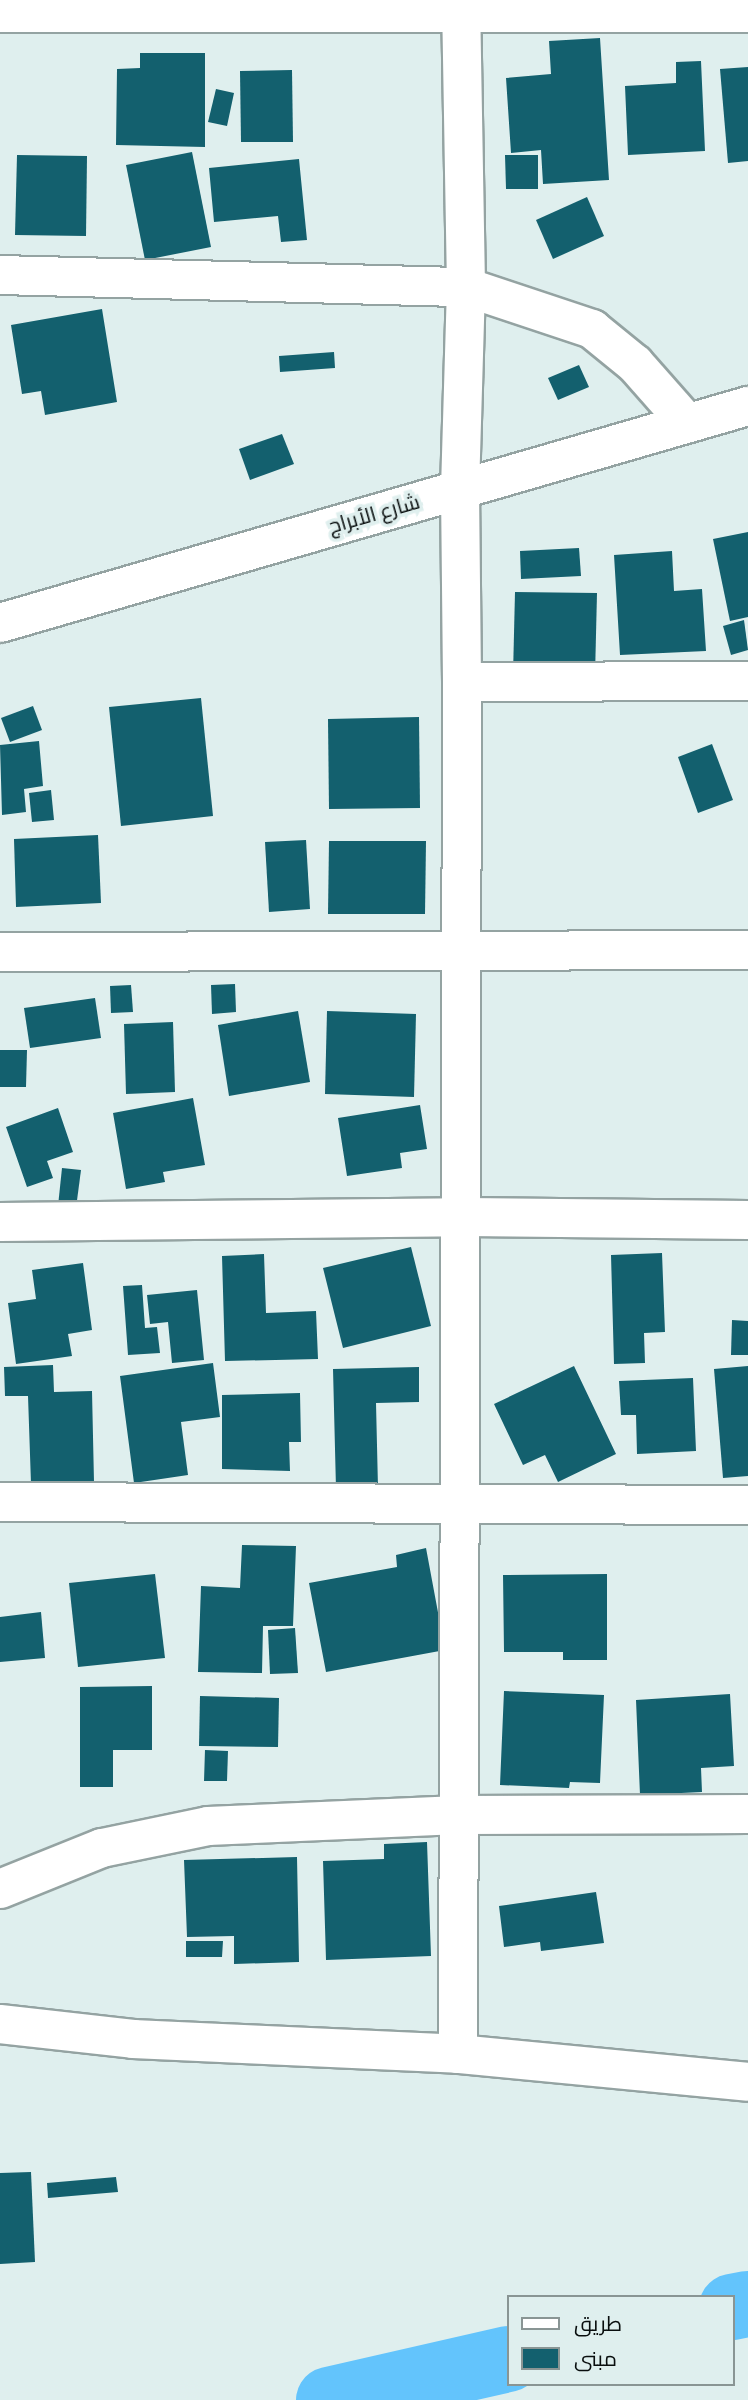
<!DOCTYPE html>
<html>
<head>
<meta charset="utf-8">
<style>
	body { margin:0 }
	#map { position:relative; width:748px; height:2400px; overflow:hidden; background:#dfefee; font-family:Georgia,Cairo,serif }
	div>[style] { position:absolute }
	.river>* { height:66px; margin:-33px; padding:0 33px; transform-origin:33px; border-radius:33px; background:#63c4fc }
	.building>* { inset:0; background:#13606e }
	.roads { filter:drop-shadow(2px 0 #94a3a2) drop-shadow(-2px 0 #94a3a2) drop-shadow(0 2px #94a3a2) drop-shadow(0 -2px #94a3a2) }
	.minor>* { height:38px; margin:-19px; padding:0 19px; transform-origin:19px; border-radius:19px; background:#fff }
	span { translate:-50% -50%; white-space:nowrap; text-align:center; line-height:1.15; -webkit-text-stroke:7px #dfefee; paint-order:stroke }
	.street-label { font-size:21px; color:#090e0e }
	.legend { position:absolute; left:507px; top:2295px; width:228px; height:91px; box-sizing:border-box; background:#dfefee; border:2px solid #899594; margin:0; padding:9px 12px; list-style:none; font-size:21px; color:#090e0e }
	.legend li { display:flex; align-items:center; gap:14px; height:35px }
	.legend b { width:35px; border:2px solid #899594 }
</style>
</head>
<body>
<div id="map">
	<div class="river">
		<i style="left:732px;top:2307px;width:16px;rotate:-11deg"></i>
		<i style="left:329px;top:2400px;width:184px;rotate:-12.9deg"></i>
	</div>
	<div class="building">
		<i style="clip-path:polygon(600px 38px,609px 180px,543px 184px,541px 150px,511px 153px,506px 78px,551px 74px,549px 41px)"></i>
		<i style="clip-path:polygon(140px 53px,205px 53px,205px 147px,116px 145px,117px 69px,140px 68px)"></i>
		<i style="clip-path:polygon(701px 61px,705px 151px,628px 155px,625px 86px,676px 83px,676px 62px)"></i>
		<i style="clip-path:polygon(748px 67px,748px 161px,728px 163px,720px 69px)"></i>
		<i style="clip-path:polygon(292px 70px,293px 142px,241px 142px,240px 71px)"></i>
		<i style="clip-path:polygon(216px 89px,234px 93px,227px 126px,208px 122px)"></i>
		<i style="clip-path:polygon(192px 152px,211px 247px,145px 260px,126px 165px)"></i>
		<i style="clip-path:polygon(17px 155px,87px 156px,86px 236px,15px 235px)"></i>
		<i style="clip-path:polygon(505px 155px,538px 155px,538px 189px,506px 189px)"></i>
		<i style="clip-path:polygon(299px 159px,307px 240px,281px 242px,278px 216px,214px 222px,209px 168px)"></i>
		<i style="clip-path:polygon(587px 197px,604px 236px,553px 259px,536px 220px)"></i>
		<i style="clip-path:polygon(102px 309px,117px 402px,45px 415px,41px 391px,22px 394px,11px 325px)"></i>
		<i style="clip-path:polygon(334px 352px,335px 368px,280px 372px,279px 356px)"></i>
		<i style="clip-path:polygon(579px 365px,589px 387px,558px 400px,548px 378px)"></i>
		<i style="clip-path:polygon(282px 434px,294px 464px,250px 480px,239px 449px)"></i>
		<i style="clip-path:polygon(748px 532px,748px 617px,730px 621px,713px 539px)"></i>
		<i style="clip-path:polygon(579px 548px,581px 576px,521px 579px,520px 551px)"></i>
		<i style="clip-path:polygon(672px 551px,674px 591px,702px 589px,706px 651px,620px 655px,614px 555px)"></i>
		<i style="clip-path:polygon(515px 592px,597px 593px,595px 676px,513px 675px)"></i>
		<i style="clip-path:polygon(744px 620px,748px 650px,731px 655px,723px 626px)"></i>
		<i style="clip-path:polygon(201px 698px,213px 816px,121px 826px,109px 707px)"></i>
		<i style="clip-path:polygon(33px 706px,42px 730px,10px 742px,1px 718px)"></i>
		<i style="clip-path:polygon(419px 717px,420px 808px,329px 809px,328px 719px)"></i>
		<i style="clip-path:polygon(39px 741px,43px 786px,24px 789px,26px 812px,2px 815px,0 745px)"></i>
		<i style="clip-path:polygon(712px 744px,733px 800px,698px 813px,678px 757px)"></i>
		<i style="clip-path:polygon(51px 790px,54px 820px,32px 822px,29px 793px)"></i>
		<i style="clip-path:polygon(98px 835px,101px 903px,16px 907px,14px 839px)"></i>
		<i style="clip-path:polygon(306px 840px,310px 909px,269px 912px,265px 842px)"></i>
		<i style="clip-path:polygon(329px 841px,426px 841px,425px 914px,328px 914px)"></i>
		<i style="clip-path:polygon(235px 984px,236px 1012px,212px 1014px,211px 985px)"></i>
		<i style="clip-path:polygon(131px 985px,133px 1012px,111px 1013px,110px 986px)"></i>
		<i style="clip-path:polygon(95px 998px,101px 1038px,30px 1048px,24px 1008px)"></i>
		<i style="clip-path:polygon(298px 1011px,310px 1082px,229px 1096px,218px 1025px)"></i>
		<i style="clip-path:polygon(327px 1011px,416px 1014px,414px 1097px,325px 1094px)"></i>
		<i style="clip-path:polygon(173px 1022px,175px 1092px,126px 1094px,124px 1024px)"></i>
		<i style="clip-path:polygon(0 1050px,27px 1050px,26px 1087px,0 1087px)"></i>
		<i style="clip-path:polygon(193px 1098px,205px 1165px,163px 1172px,165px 1182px,126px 1189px,113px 1113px)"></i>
		<i style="clip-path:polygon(420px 1105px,427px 1149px,400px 1153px,402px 1168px,347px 1176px,338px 1118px)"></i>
		<i style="clip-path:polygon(58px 1108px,73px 1152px,47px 1161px,53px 1178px,27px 1187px,6px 1127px)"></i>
		<i style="clip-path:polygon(62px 1168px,81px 1170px,76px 1208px,58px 1206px)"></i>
		<i style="clip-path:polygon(411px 1247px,431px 1326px,343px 1348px,323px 1268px)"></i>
		<i style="clip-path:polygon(662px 1253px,665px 1332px,644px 1333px,645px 1363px,614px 1364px,611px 1255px)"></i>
		<i style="clip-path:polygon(264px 1254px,266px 1313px,316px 1311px,318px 1359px,225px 1361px,222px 1256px)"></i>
		<i style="clip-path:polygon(83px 1263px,92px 1330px,68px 1334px,72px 1356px,16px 1364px,8px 1303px,36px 1299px,32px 1270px)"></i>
		<i style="clip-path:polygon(142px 1285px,145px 1328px,157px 1327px,160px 1353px,128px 1355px,123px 1286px)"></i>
		<i style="clip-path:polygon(197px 1290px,204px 1360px,172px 1363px,168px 1322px,150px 1324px,147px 1295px)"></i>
		<i style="clip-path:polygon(732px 1320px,748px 1321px,748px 1355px,731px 1355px)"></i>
		<i style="clip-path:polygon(213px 1363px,220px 1417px,181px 1422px,188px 1475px,134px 1483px,120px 1376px)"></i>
		<i style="clip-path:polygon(53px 1365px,54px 1392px,92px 1391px,94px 1482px,31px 1484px,28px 1396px,5px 1396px,4px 1367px)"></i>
		<i style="clip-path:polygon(574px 1366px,616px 1454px,558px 1482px,545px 1455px,523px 1465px,494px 1404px)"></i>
		<i style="clip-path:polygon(748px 1366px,748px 1476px,723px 1478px,714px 1369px)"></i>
		<i style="clip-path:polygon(419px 1367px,419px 1402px,376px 1403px,378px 1488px,336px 1489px,333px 1369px)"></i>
		<i style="clip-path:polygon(693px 1378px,696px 1451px,637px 1454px,636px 1415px,621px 1415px,619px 1381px)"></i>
		<i style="clip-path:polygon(300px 1393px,301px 1442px,289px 1442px,290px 1471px,222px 1469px,222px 1395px)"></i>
		<i style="clip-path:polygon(242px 1545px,296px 1546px,293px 1626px,263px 1626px,262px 1673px,198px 1672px,201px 1586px,240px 1588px)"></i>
		<i style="clip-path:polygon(426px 1548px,445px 1650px,326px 1672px,309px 1583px,397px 1567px,396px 1555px)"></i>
		<i style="clip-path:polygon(155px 1574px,165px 1658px,78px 1667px,69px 1583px)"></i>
		<i style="clip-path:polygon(607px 1574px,607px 1660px,563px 1660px,563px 1652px,504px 1652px,503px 1575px)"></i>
		<i style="clip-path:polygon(41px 1612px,45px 1658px,0 1662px,0 1617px)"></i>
		<i style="clip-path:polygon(295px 1628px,298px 1673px,270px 1674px,268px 1630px)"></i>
		<i style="clip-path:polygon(152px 1686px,152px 1750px,113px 1750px,113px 1787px,80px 1787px,80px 1687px)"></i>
		<i style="clip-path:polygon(504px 1691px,604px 1695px,600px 1783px,570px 1782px,569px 1788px,500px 1785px)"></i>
		<i style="clip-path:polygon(730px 1694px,734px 1766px,701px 1768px,702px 1792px,640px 1795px,636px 1700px)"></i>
		<i style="clip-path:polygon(200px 1696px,279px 1698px,278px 1747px,199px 1746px)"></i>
		<i style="clip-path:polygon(205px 1750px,228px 1751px,227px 1781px,204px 1781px)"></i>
		<i style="clip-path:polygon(427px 1842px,431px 1956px,326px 1960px,323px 1861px,384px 1859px,384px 1844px)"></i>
		<i style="clip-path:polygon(297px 1857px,299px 1962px,234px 1964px,234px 1936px,187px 1937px,184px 1860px)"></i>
		<i style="clip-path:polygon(596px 1892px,604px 1943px,541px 1951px,540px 1942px,504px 1947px,499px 1906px)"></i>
		<i style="clip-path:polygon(186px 1941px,223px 1941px,222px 1957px,186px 1957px)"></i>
		<i style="clip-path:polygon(31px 2172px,35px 2262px,0 2264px,0 2173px)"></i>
		<i style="clip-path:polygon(116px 2177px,118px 2192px,48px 2198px,47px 2183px)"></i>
	</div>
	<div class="roads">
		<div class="minor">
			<i style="left:461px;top:0;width:287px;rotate:89deg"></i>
			<i style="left:466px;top:287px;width:202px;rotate:91.7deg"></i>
			<i style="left:460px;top:489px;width:193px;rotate:89.4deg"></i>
			<i style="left:462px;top:682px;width:286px;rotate:-0.2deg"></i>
			<i style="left:0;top:13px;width:748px"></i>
			<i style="left:0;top:275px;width:466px;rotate:1.5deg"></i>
			<i style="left:466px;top:287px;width:133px;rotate:18.4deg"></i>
			<i style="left:592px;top:329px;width:55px;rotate:39.1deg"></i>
			<i style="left:635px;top:364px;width:79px;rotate:48.6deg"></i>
			<i style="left:0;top:623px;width:779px;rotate:-16.18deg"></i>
			<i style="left:0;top:952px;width:748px;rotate:-0.15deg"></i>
			<i style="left:0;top:1222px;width:461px;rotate:-0.6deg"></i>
			<i style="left:461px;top:1217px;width:287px;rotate:0.6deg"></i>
			<i style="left:0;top:1502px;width:748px;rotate:0.23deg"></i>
			<i style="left:0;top:1889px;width:110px;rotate:-21.9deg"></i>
			<i style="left:102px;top:1848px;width:108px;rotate:-11.7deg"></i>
			<i style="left:208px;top:1826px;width:251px;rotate:-2.5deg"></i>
			<i style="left:459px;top:1815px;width:289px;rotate:-0.2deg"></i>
			<i style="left:0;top:2024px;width:134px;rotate:6.4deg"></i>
			<i style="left:133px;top:2039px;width:325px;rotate:2.6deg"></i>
			<i style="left:458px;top:2054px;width:291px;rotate:5.5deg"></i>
			<i style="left:458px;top:2054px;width:1372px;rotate:-89.83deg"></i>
		</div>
	</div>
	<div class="street-label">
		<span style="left:374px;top:514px;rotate:-16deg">شارع الأبراج</span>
	</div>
	<ul class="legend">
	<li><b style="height:9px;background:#fff"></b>طريق</li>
	<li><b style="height:19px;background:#13606e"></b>مبنى</li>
	</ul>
</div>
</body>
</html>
